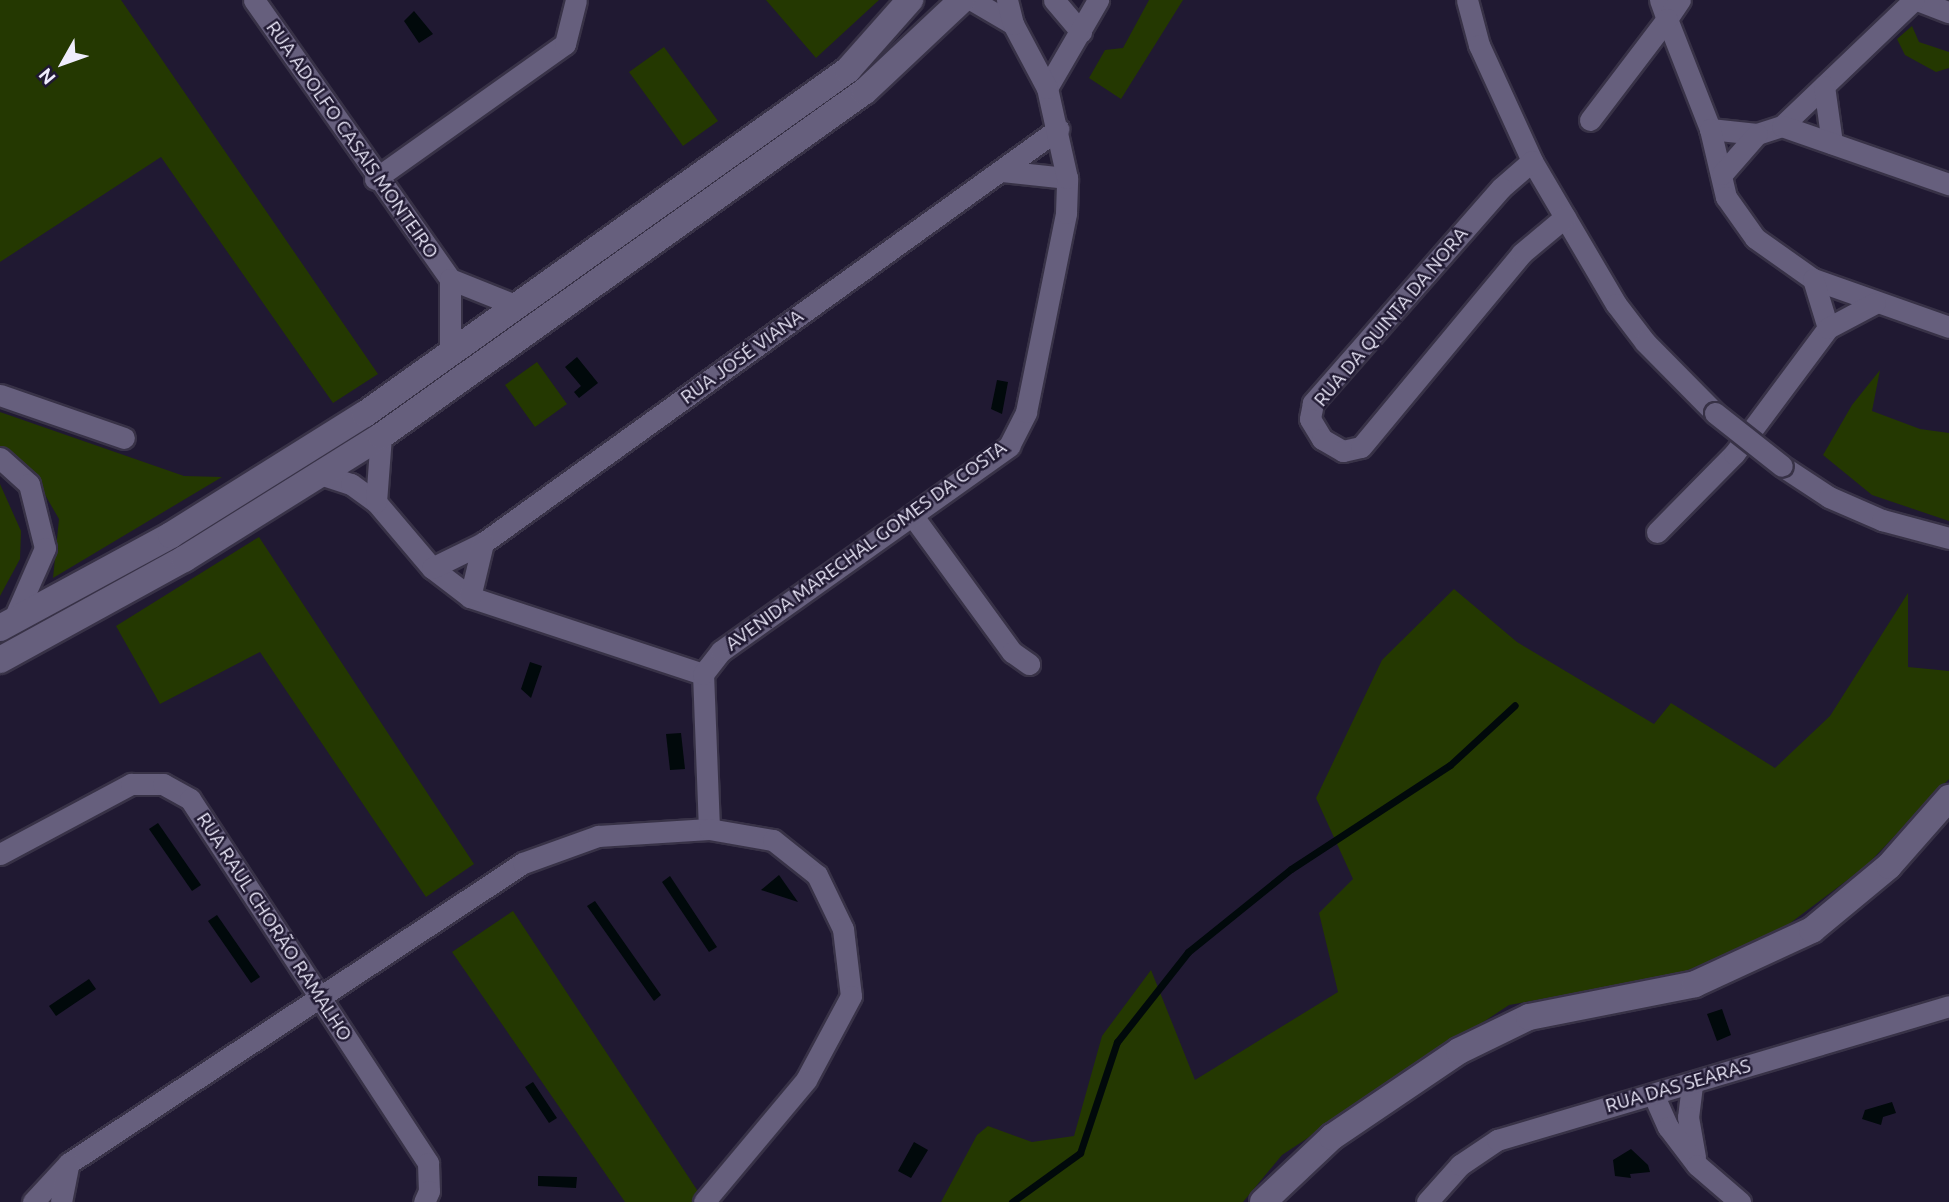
<!DOCTYPE html>
<html>
<head>
<meta charset="utf-8">
<style>
	body { margin:0 }
	#map { position:relative; width:1949px; height:1202px; overflow:hidden; background:#201932; font-family:Ubuntu,sans-serif }
	div>[style] { position:absolute }
	.green>* { inset:0; background:#243801 }
	.water>* { inset:0; background:#01090b }
	.stream>* { height:7px; margin:-3.5px; padding:0 3.5px; transform-origin:3.5px; border-radius:3.5px; background:#01090b }
	.roads { filter:drop-shadow(2px 0 #383247) drop-shadow(-2px 0 #383247) drop-shadow(0 2px #383247) drop-shadow(0 -2px #383247) }
	.minor>* { height:21px; margin:-10.5px; padding:0 10.5px; transform-origin:10.5px; border-radius:10.5px; background:#665f7d }
	.tertiary>* { height:26px; margin:-13px; padding:0 13px; transform-origin:13px; border-radius:13px; background:#665f7d }
	.bridges { filter:drop-shadow(2px 0 #383247) drop-shadow(-2px 0 #383247) drop-shadow(0 2px #383247) drop-shadow(0 -2px #383247) }
	.minor-bridge>* { height:21px; margin:-10.5px; padding:0 10.5px; transform-origin:10.5px; border-radius:10.5px; background:#665f7d }
	span { translate:-50% -50%; white-space:nowrap; text-align:center; line-height:1.15; -webkit-text-stroke:5px #201932; paint-order:stroke }
	.street-label { font-size:19px; color:#efecfd }
	.north { position:absolute; left:28px; top:28px; width:70px; height:70px; -webkit-text-stroke:5px #201932; paint-order:stroke; rotate:230deg; font-size:19px; font-weight:700; line-height:28px; text-align:center; color:#efecfd }
	.north::after { content:''; display:block; margin:auto; width:24px; height:32px; background:#efecfd; clip-path:polygon(50% 0,100% 100%,50% 72%,0 100%) }
</style>
</head>
<body>
<div id="map">
	<div class="green">
		<i style="clip-path:polygon(0 0,121px 0,378px 374px,333px 403px,161px 157px,0 262px)"></i>
		<i style="clip-path:polygon(766px 0,879px 0,816px 58px)"></i>
		<i style="clip-path:polygon(1149px 0,1183px 0,1121px 99px,1089px 78px,1105px 50px,1123px 48px)"></i>
		<i style="clip-path:polygon(1912px 26px,1919px 42px,1949px 52px,1949px 68px,1936px 72px,1905px 55px,1897px 39px)"></i>
		<i style="clip-path:polygon(664px 47px,718px 121px,683px 146px,629px 72px)"></i>
		<i style="clip-path:polygon(537px 362px,567px 404px,535px 427px,505px 385px)"></i>
		<i style="clip-path:polygon(1880px 370px,1872px 411px,1920px 429px,1949px 433px,1949px 521px,1872px 495px,1823px 455px,1852px 405px)"></i>
		<i style="clip-path:polygon(0 412px,184px 476px,222px 477px,53px 578px,59px 519px,29px 467px,0 447px)"></i>
		<i style="clip-path:polygon(0 484px,21px 531px,20px 559px,0 596px)"></i>
		<i style="clip-path:polygon(259px 537px,474px 864px,426px 897px,260px 652px,160px 704px,116px 626px)"></i>
		<i style="clip-path:polygon(1454px 589px,1517px 642px,1654px 724px,1671px 703px,1775px 768px,1830px 716px,1908px 593px,1908px 667px,1949px 671px,1949px 779px,1866px 866px,1781px 930px,1677px 975px,1509px 1005px,1282px 1155px,1243px 1202px,941px 1202px,977px 1135px,988px 1126px,1032px 1142px,1074px 1136px,1102px 1036px,1151px 970px,1195px 1080px,1338px 992px,1319px 913px,1353px 879px,1316px 798px,1382px 660px)"></i>
		<i style="clip-path:polygon(513px 911px,705px 1202px,625px 1202px,452px 952px)"></i>
	</div>
	<div class="water">
		<i style="clip-path:polygon(414px 11px,433px 34px,419px 43px,404px 21px)"></i>
		<i style="clip-path:polygon(577px 357px,598px 383px,579px 398px,574px 392px,581px 386px,565px 367px)"></i>
		<i style="clip-path:polygon(997px 380px,1008px 382px,1002px 414px,991px 409px)"></i>
		<i style="clip-path:polygon(530px 662px,542px 666px,531px 698px,521px 689px)"></i>
		<i style="clip-path:polygon(681px 733px,685px 769px,670px 770px,666px 734px)"></i>
		<i style="clip-path:polygon(158px 823px,201px 885px,192px 891px,149px 829px)"></i>
		<i style="clip-path:polygon(779px 875px,798px 902px,761px 890px)"></i>
		<i style="clip-path:polygon(670px 876px,717px 947px,709px 952px,662px 882px)"></i>
		<i style="clip-path:polygon(595px 901px,661px 995px,654px 1001px,587px 906px)"></i>
		<i style="clip-path:polygon(217px 915px,260px 977px,251px 983px,208px 921px)"></i>
		<i style="clip-path:polygon(89px 979px,96px 989px,56px 1016px,49px 1006px)"></i>
		<i style="clip-path:polygon(1722px 1009px,1731px 1035px,1717px 1041px,1707px 1014px)"></i>
		<i style="clip-path:polygon(533px 1082px,557px 1118px,549px 1123px,525px 1087px)"></i>
		<i style="clip-path:polygon(1892px 1102px,1896px 1113px,1883px 1117px,1881px 1125px,1862px 1119px,1865px 1110px)"></i>
		<i style="clip-path:polygon(914px 1142px,928px 1150px,911px 1178px,898px 1171px)"></i>
		<i style="clip-path:polygon(1631px 1149px,1648px 1165px,1650px 1172px,1630px 1174px,1631px 1178px,1615px 1176px,1613px 1160px)"></i>
		<i style="clip-path:polygon(538px 1176px,577px 1177px,576px 1188px,538px 1186px)"></i>
	</div>
	<div class="stream">
		<i style="left:1012px;top:1202px;width:84px;rotate:-35.8deg"></i>
		<i style="left:1080px;top:1153px;width:117px;rotate:-71.6deg"></i>
		<i style="left:1117px;top:1042px;width:115px;rotate:-51.7deg"></i>
		<i style="left:1188px;top:952px;width:132px;rotate:-38.9deg"></i>
		<i style="left:1291px;top:869px;width:190px;rotate:-33.2deg"></i>
		<i style="left:1450px;top:765px;width:88px;rotate:-42.7deg"></i>
	</div>
	<div class="roads">
		<div class="minor">
			<i style="left:254px;top:0;width:341px;rotate:54.9deg"></i>
			<i style="left:450px;top:279px;width:72px;rotate:21.9deg"></i>
			<i style="left:972px;top:0;width:48px;rotate:30.3deg"></i>
			<i style="left:1054px;top:0;width:42px;rotate:49.8deg"></i>
			<i style="left:1467px;top:0;width:47px;rotate:75.1deg"></i>
			<i style="left:1479px;top:45px;width:128px;rotate:65.4deg"></i>
			<i style="left:1532px;top:161px;width:166px;rotate:59.6deg"></i>
			<i style="left:1616px;top:304px;width:48px;rotate:52.7deg"></i>
			<i style="left:1645px;top:342px;width:100px;rotate:45.4deg"></i>
			<i style="left:1660px;top:0;width:20px;rotate:70deg"></i>
			<i style="left:1667px;top:19px;width:23px;rotate:-56deg"></i>
			<i style="left:1917px;top:0;width:34px;rotate:21deg"></i>
			<i style="left:1667px;top:19px;width:118px;rotate:68.6deg"></i>
			<i style="left:1710px;top:129px;width:47px;rotate:6.1deg"></i>
			<i style="left:1757px;top:134px;width:26px;rotate:-18deg"></i>
			<i style="left:1782px;top:126px;width:182px;rotate:-43.7deg"></i>
			<i style="left:1824px;top:86px;width:58px;rotate:82deg"></i>
			<i style="left:1047px;top:88px;width:102px;rotate:-59.9deg"></i>
			<i style="left:1590px;top:120px;width:127px;rotate:-52.7deg"></i>
			<i style="left:1782px;top:126px;width:177px;rotate:19.2deg"></i>
			<i style="left:1710px;top:129px;width:70px;rotate:76.8deg"></i>
			<i style="left:1726px;top:197px;width:50px;rotate:54.7deg"></i>
			<i style="left:1755px;top:238px;width:71px;rotate:35.3deg"></i>
			<i style="left:1813px;top:279px;width:144px;rotate:19.4deg"></i>
			<i style="left:1532px;top:161px;width:41px;rotate:138.9deg"></i>
			<i style="left:1501px;top:188px;width:286px;rotate:131.2deg"></i>
			<i style="left:1313px;top:403px;width:16px;rotate:101deg"></i>
			<i style="left:1310px;top:419px;width:23px;rotate:59deg"></i>
			<i style="left:1322px;top:439px;width:24px;rotate:30deg"></i>
			<i style="left:1343px;top:451px;width:18px;rotate:-13deg"></i>
			<i style="left:1361px;top:447px;width:252px;rotate:-50.3deg"></i>
			<i style="left:1522px;top:253px;width:56px;rotate:-39.9deg"></i>
			<i style="left:1001px;top:171px;width:66px;rotate:6.1deg"></i>
			<i style="left:1722px;top:174px;width:53px;rotate:-48.8deg"></i>
			<i style="left:375px;top:179px;width:233px;rotate:-35.4deg"></i>
			<i style="left:565px;top:44px;width:45px;rotate:-76deg"></i>
			<i style="left:450px;top:279px;width:74px;rotate:90deg"></i>
			<i style="left:1813px;top:279px;width:51px;rotate:73deg"></i>
			<i style="left:0;top:395px;width:131px;rotate:19.1deg"></i>
			<i style="left:0;top:458px;width:39px;rotate:42deg"></i>
			<i style="left:29px;top:484px;width:66px;rotate:76deg"></i>
			<i style="left:45px;top:548px;width:80px;rotate:113.7deg"></i>
			<i style="left:1782px;top:466px;width:56px;rotate:33.4deg"></i>
			<i style="left:1829px;top:497px;width:58px;rotate:23.5deg"></i>
			<i style="left:1882px;top:520px;width:69px;rotate:15deg"></i>
			<i style="left:323px;top:475px;width:29px;rotate:18deg"></i>
			<i style="left:351px;top:484px;width:31px;rotate:36deg"></i>
			<i style="left:376px;top:502px;width:87px;rotate:49.7deg"></i>
			<i style="left:432px;top:568px;width:48px;rotate:37.3deg"></i>
			<i style="left:470px;top:597px;width:245px;rotate:18.3deg"></i>
			<i style="left:376px;top:502px;width:66px;rotate:-85.7deg"></i>
			<i style="left:912px;top:515px;width:170px;rotate:53.9deg"></i>
			<i style="left:1012px;top:652px;width:21px;rotate:35deg"></i>
			<i style="left:1657px;top:532px;width:110px;rotate:-45.4deg"></i>
			<i style="left:1734px;top:454px;width:157px;rotate:-53.3deg"></i>
			<i style="left:1828px;top:328px;width:53px;rotate:-28deg"></i>
			<i style="left:432px;top:568px;width:57px;rotate:-26.1deg"></i>
			<i style="left:483px;top:543px;width:709px;rotate:-35.75deg"></i>
			<i style="left:470px;top:597px;width:56px;rotate:-76.5deg"></i>
			<i style="left:709px;top:829px;width:155px;rotate:-92.2deg"></i>
			<i style="left:703px;top:674px;width:29px;rotate:-52deg"></i>
			<i style="left:721px;top:651px;width:354px;rotate:-35.4deg"></i>
			<i style="left:1009px;top:446px;width:38px;rotate:-63deg"></i>
			<i style="left:1026px;top:412px;width:203px;rotate:-78.6deg"></i>
			<i style="left:1066px;top:213px;width:35px;rotate:-88deg"></i>
			<i style="left:1067px;top:178px;width:92px;rotate:-102.5deg"></i>
			<i style="left:1047px;top:88px;width:72px;rotate:-118deg"></i>
			<i style="left:1013px;top:24px;width:25px;rotate:-104deg"></i>
			<i style="left:0;top:854px;width:149px;rotate:-28.1deg"></i>
			<i style="left:131px;top:784px;width:32px"></i>
			<i style="left:163px;top:784px;width:31px;rotate:29deg"></i>
			<i style="left:190px;top:799px;width:435px;rotate:56.8deg"></i>
			<i style="left:428px;top:1163px;width:28px;rotate:88deg"></i>
			<i style="left:429px;top:1191px;width:12px;rotate:114deg"></i>
			<i style="left:1692px;top:1085px;width:32px;rotate:97deg"></i>
			<i style="left:1688px;top:1117px;width:41px;rotate:80.1deg"></i>
			<i style="left:1654px;top:1096px;width:34px;rotate:66deg"></i>
			<i style="left:1668px;top:1127px;width:48px;rotate:52.7deg"></i>
			<i style="left:1697px;top:1165px;width:57px;rotate:40.7deg"></i>
			<i style="left:33px;top:1202px;width:53px;rotate:-47.3deg"></i>
			<i style="left:69px;top:1163px;width:544px;rotate:-33.46deg"></i>
			<i style="left:523px;top:863px;width:80px;rotate:-19.8deg"></i>
			<i style="left:598px;top:836px;width:111px;rotate:-3.6deg"></i>
			<i style="left:709px;top:829px;width:65px;rotate:9.8deg"></i>
			<i style="left:773px;top:840px;width:56px;rotate:38.5deg"></i>
			<i style="left:817px;top:875px;width:60px;rotate:64.3deg"></i>
			<i style="left:843px;top:929px;width:67px;rotate:83.2deg"></i>
			<i style="left:851px;top:996px;width:95px;rotate:118.2deg"></i>
			<i style="left:806px;top:1080px;width:159px;rotate:129.9deg"></i>
			<i style="left:61px;top:1202px;width:38px;rotate:-79deg"></i>
			<i style="left:1427px;top:1202px;width:50px;rotate:-48.3deg"></i>
			<i style="left:1460px;top:1165px;width:45px;rotate:-34deg"></i>
			<i style="left:1497px;top:1140px;width:471px;rotate:-16.5deg"></i>
		</div>
		<div class="tertiary">
			<i style="left:0;top:628px;width:195px;rotate:-28.5deg"></i>
			<i style="left:171px;top:535px;width:229px;rotate:-32deg"></i>
			<i style="left:365px;top:414px;width:593px;rotate:-35.46deg"></i>
			<i style="left:848px;top:70px;width:94px;rotate:-48.5deg"></i>
			<i style="left:0;top:660px;width:210px;rotate:-28.8deg"></i>
			<i style="left:184px;top:559px;width:232px;rotate:-32deg"></i>
			<i style="left:381px;top:436px;width:594px;rotate:-35.48deg"></i>
			<i style="left:865px;top:91px;width:133px;rotate:-43.2deg"></i>
			<i style="left:1263px;top:1202px;width:95px;rotate:-43.3deg"></i>
			<i style="left:1332px;top:1137px;width:153px;rotate:-34.1deg"></i>
			<i style="left:1459px;top:1051px;width:78px;rotate:-25.9deg"></i>
			<i style="left:1529px;top:1017px;width:169px;rotate:-11.2deg"></i>
			<i style="left:1695px;top:984px;width:129px;rotate:-24.8deg"></i>
			<i style="left:1812px;top:930px;width:100px;rotate:-39.7deg"></i>
			<i style="left:1889px;top:866px;width:91px;rotate:-48.6deg"></i>
		</div>
	</div>
	<div class="bridges">
		<div class="minor-bridge">
			<i style="left:1715px;top:413px;width:85px;rotate:38.3deg"></i>
		</div>
	</div>
	<div class="street-label">
		<span style="left:352px;top:140px;rotate:55deg">RUA ADOLFO CASAIS MONTEIRO</span>
		<span style="left:1391px;top:317px;rotate:-50deg">RUA DA QUINTA DA NORA</span>
		<span style="left:742px;top:357px;rotate:-36deg">RUA JOSÉ VIANA</span>
		<span style="left:866px;top:546px;rotate:-36deg">AVENIDA MARECHAL GOMES DA COSTA</span>
		<span style="left:274px;top:927px;rotate:57deg">RUA RAUL CHORÃO RAMALHO</span>
		<span style="left:1678px;top:1086px;rotate:-16deg">RUA DAS SEARAS</span>
	</div>
	<div class="north">N</div>
</div>
</body>
</html>
